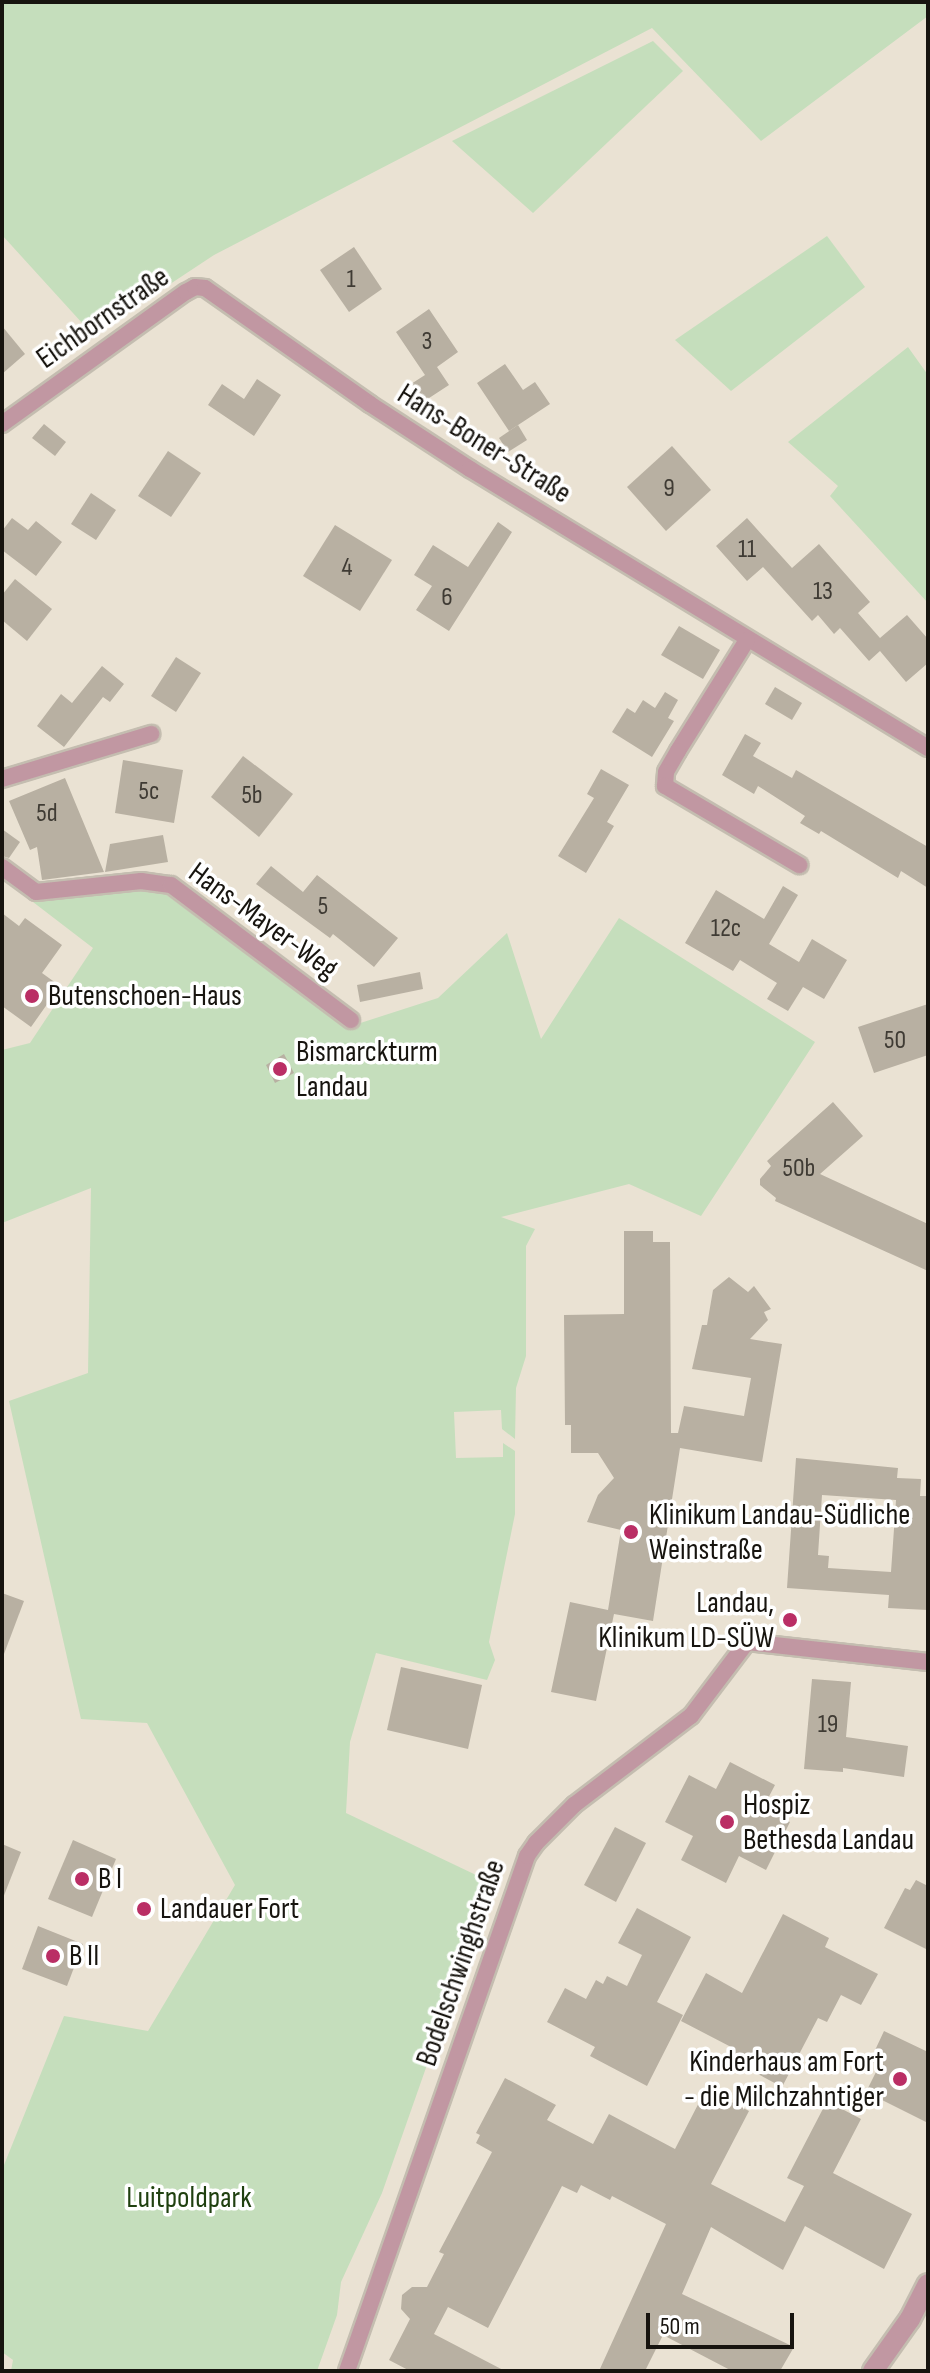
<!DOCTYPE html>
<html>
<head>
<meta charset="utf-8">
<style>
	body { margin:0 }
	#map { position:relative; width:930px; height:2373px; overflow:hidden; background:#eae2d3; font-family:"Sofia Sans Condensed",sans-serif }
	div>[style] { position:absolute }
	.green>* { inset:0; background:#c5debc }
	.building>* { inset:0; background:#b8b0a2 }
	.roads { filter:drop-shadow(2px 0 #c4bdb0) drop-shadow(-2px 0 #c4bdb0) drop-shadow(0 2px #c4bdb0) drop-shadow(0 -2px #c4bdb0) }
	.minor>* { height:16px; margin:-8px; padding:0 8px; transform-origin:8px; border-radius:8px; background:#c197a2 }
	.tertiary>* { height:20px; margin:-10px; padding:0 10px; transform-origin:10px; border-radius:10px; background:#c197a2 }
	.dots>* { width:22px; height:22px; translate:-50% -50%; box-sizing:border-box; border:4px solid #fff; border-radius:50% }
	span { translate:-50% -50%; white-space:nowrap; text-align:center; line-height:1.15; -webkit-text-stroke:7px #fff; paint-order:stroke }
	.number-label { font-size:26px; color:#3f3b34 }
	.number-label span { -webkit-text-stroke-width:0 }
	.street-label { font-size:30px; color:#17140f }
	.poi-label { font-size:30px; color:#17140f }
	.left { translate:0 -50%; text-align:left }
	.right { translate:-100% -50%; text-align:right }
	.park-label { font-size:30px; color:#204010 }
	.frame { position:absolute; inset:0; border:4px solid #17140f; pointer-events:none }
	.scale { position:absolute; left:646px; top:2313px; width:148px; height:36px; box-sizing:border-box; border:4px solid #17140f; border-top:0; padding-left:10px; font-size:24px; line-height:28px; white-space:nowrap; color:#17140f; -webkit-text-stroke:6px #fff; paint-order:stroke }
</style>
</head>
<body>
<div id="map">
	<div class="green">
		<i style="clip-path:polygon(2px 2px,928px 2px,928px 16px,761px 141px,652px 28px,214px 255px,93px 335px,2px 235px)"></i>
		<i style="clip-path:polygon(653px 41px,683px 71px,533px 213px,452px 141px)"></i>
		<i style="clip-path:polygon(827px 236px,865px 287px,731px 391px,675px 340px)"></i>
		<i style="clip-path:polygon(908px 347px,928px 375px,928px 603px,830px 496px,838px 486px,788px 442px)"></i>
		<i style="clip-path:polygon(153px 885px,348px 1027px,438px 998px,507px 933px,541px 1039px,619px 918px,815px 1042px,701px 1216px,629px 1184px,501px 1217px,535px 1229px,526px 1246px,526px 1356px,516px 1388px,515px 1439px,502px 1429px,501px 1410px,454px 1412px,456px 1458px,503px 1457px,503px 1443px,515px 1451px,515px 1514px,489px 1642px,495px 1660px,487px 1680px,376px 1653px,350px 1742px,346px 1813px,497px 1885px,473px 1934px,382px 2193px,341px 2282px,337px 2315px,317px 2371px,11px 2371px,13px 2360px,2px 2352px,2px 2170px,64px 2016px,148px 2031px,235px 1885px,147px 1723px,81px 1719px,9px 1401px,88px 1373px,91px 1188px,2px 1223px,2px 1050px,30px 1043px,93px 948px,33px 902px)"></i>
	</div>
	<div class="building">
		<i style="clip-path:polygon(354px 247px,382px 289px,349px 312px,320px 270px)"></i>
		<i style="clip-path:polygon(429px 309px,458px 352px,437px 367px,449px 385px,423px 402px,411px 384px,425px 375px,396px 332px)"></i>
		<i style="clip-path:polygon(2px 326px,25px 354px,2px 374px)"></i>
		<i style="clip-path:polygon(505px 364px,523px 390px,535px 382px,550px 404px,509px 431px,477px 383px)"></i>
		<i style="clip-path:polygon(257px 379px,281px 395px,254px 436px,208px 405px,222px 384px,244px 399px)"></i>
		<i style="clip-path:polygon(44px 424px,66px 442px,55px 456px,32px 438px)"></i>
		<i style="clip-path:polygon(518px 425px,527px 440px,508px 452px,499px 438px)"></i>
		<i style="clip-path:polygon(672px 446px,711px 490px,666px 531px,627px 487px)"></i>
		<i style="clip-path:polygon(168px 451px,201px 473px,171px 517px,138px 496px)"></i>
		<i style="clip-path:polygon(91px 493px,116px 510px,96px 540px,71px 524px)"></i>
		<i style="clip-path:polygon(12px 518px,28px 530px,36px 521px,62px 542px,36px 576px,2px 550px,2px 531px)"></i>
		<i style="clip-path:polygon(747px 518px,792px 568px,819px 544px,870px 602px,858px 613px,880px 638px,907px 615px,928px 639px,928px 663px,906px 682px,880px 651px,869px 661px,840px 628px,834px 634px,818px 615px,812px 621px,763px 567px,747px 581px,716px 546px)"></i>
		<i style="clip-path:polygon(498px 522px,512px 532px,449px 631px,416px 610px,432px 586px,414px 575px,433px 545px,468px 567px)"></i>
		<i style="clip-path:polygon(335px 525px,392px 560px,360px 611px,303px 576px)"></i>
		<i style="clip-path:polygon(15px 579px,52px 609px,27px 641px,2px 620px,2px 595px)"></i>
		<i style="clip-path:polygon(679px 626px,720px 650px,703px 679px,661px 655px)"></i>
		<i style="clip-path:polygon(176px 657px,201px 673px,176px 712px,151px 696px)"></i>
		<i style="clip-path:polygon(102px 666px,124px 684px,110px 702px,103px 697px,64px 747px,37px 726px,61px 694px,72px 703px)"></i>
		<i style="clip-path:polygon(775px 687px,802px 703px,792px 720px,765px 704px)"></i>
		<i style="clip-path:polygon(665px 692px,678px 700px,668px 718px,674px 721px,652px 757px,612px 732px,627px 708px,635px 713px,643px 700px,655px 708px)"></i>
		<i style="clip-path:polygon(745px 734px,761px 743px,753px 756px,792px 778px,796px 770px,928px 847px,928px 888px,901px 871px,898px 878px,821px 831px,819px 834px,800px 823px,805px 816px,758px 786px,754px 794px,722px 775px)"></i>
		<i style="clip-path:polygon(243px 756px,293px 794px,259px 837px,211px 797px)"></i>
		<i style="clip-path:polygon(123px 760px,183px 770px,174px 823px,115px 813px)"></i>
		<i style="clip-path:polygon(601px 769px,629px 785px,607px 822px,614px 826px,586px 873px,558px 856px,594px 798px,587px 794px)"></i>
		<i style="clip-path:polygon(65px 778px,104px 872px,42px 880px,37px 847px,30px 850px,9px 801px)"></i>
		<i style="clip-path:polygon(2px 829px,20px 842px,9px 858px,2px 856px)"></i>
		<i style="clip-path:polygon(163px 835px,168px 862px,105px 872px,110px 844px)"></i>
		<i style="clip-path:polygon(271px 866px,303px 892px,317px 875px,398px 938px,374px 967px,333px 934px,330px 938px,256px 884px)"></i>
		<i style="clip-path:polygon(783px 886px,798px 895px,769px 944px,799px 962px,812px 939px,847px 960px,824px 999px,803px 987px,788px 1011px,767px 999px,777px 983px,740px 960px,733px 971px,685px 943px,716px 890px,764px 919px)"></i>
		<i style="clip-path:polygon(2px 913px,19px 926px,25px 918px,62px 945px,42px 973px,60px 986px,31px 1027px,2px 1006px)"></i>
		<i style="clip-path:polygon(420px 972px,423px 989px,360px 1002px,357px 985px)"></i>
		<i style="clip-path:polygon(928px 1004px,928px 1055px,874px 1073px,858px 1027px)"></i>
		<i style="clip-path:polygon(284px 1054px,294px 1073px,275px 1083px,266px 1065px)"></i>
		<i style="clip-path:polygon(833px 1102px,863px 1136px,820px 1174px,928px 1224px,928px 1271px,775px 1201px,776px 1198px,760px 1185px,760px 1179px,771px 1166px,767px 1161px)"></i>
		<i style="clip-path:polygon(624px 1231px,653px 1231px,653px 1242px,670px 1242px,671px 1433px,678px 1433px,684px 1406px,744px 1416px,751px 1378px,692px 1369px,702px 1325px,707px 1325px,713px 1290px,729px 1277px,748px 1292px,754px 1286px,771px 1309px,764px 1312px,768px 1320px,750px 1339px,782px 1344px,762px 1462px,680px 1448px,653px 1621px,614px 1614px,596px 1701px,551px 1692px,570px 1602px,608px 1610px,621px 1530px,587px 1522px,598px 1495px,614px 1478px,598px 1453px,571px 1453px,571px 1425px,565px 1425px,564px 1315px,624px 1314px)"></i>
		<i style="clip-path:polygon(evenodd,796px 1458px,898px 1468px,897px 1478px,921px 1479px,920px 1496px,928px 1496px,928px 1610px,888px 1608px,889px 1595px,787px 1588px,796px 1458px,822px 1495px,896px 1500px,891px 1572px,828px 1568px,829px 1556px,818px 1555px,822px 1495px)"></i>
		<i style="clip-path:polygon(2px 1593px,24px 1601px,4px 1654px,2px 1654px)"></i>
		<i style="clip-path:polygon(401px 1667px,482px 1685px,468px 1749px,387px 1730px)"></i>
		<i style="clip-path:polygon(812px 1679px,851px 1682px,846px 1737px,908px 1746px,904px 1777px,843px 1768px,843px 1772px,804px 1769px)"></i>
		<i style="clip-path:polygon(730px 1762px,775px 1785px,763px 1808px,790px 1822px,766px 1870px,739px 1856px,726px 1883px,681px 1860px,693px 1836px,665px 1822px,689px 1775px,716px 1789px)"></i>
		<i style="clip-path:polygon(615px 1827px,646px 1843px,616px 1902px,584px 1885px)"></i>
		<i style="clip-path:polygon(73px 1840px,116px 1859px,92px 1917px,48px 1899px)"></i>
		<i style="clip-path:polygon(2px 1844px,21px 1852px,3px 1898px,2px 1898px)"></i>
		<i style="clip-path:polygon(916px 1880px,928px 1886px,928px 1950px,884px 1928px,905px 1888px,910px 1890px)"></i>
		<i style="clip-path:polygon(637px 1908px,691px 1937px,657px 2002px,683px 2015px,647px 2086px,590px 2056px,595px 2047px,547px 2022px,565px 1988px,586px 1999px,596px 1980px,603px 1984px,607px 1976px,627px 1986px,642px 1955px,618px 1943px)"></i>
		<i style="clip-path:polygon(783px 1914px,829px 1938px,825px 1947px,878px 1974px,861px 2005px,841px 1995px,827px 2022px,818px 2018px,782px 2087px,728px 2058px,733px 2048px,681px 2021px,706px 1973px,742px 1993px)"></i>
		<i style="clip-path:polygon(38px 1926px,83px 1944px,67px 1986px,22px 1969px)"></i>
		<i style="clip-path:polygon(884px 2031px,928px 2052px,928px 2123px,866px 2092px,879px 2066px,870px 2061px)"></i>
		<i style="clip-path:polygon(505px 2078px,556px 2105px,547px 2120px,593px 2144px,609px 2114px,675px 2149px,706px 2089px,749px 2111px,711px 2184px,785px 2222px,804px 2186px,787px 2178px,827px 2101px,861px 2119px,833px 2173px,912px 2214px,884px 2269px,805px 2226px,783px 2270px,711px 2227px,682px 2294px,794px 2347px,780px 2371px,732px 2371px,663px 2335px,645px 2371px,599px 2371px,666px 2224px,612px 2196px,610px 2200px,581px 2185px,577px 2193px,562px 2186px,488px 2328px,448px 2307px,434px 2334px,505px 2371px,410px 2371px,389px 2360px,410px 2319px,401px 2309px,402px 2295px,412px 2287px,427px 2287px,444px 2254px,439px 2252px,492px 2152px,476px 2143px,480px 2135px,476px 2133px)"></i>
	</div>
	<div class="roads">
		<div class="minor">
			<i style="left:2px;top:424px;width:226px;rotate:-35.7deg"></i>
			<i style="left:186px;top:292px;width:10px;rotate:-29deg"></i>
			<i style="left:195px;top:287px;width:10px;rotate:6deg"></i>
			<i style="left:205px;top:288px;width:202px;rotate:35.1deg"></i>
			<i style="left:370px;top:404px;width:119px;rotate:33deg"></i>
			<i style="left:470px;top:469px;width:536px;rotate:31.35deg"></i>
			<i style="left:747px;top:640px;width:131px;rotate:121.9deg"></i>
			<i style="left:678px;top:751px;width:24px;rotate:120deg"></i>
			<i style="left:666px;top:772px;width:14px;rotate:94deg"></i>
			<i style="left:665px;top:786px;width:156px;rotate:30.5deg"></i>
			<i style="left:2px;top:779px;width:156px;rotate:-16.8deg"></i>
			<i style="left:2px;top:867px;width:42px;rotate:36.3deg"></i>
			<i style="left:36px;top:892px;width:106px;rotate:-6deg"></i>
			<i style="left:141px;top:881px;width:30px;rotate:8deg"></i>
			<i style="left:171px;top:885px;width:225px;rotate:36.9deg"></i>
			<i style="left:347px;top:2371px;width:546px;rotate:-70.73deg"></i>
			<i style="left:527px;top:1856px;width:16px;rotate:-55deg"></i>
			<i style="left:536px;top:1843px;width:54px;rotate:-45deg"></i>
			<i style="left:574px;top:1805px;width:147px;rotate:-37.3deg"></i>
			<i style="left:691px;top:1716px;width:93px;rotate:-52.9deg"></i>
			<i style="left:747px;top:1642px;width:182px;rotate:6.3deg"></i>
		</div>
		<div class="tertiary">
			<i style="left:873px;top:2371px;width:64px;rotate:-54.6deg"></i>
			<i style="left:910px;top:2319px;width:39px;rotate:-63deg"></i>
		</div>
	</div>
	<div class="dots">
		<i style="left:32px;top:996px;background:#ba2e65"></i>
		<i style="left:280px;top:1069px;background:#ba2e65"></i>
		<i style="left:631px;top:1532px;background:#ba2e65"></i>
		<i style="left:790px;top:1620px;background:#ba2e65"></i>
		<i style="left:727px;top:1822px;background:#ba2e65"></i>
		<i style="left:82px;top:1879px;background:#ba2e65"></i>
		<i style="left:144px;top:1909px;background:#ba2e65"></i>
		<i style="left:53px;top:1956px;background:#ba2e65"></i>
		<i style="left:900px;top:2079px;background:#ba2e65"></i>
	</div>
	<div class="number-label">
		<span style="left:351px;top:280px">1</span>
		<span style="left:427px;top:342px">3</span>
		<span style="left:669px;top:489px">9</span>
		<span style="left:747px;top:550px">11</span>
		<span style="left:347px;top:568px">4</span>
		<span style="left:823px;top:592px">13</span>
		<span style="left:447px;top:598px">6</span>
		<span style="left:149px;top:792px">5c</span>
		<span style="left:252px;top:796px">5b</span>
		<span style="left:47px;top:814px">5d</span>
		<span style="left:323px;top:907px">5</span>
		<span style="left:726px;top:929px">12c</span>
		<span style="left:895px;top:1041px">50</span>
		<span style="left:799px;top:1169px">50b</span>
		<span style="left:828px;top:1725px">19</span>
	</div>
	<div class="street-label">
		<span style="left:103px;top:318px;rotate:-35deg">Eichbornstraße</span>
		<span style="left:484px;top:444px;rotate:32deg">Hans-Boner-Straße</span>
		<span style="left:263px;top:921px;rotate:36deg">Hans-Mayer-Weg</span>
		<span style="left:461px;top:1963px;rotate:-71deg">Bodelschwinghstraße</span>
	</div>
	<div class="poi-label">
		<span class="left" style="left:48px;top:996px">Butenschoen-Haus</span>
		<span class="left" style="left:296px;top:1069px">Bismarckturm<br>Landau</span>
		<span class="left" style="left:649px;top:1532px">Klinikum Landau-Südliche<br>Weinstraße</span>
		<span class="right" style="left:774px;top:1620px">Landau,<br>Klinikum LD-SÜW</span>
		<span class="left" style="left:743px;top:1822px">Hospiz<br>Bethesda Landau</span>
		<span class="left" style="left:98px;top:1879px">B I</span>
		<span class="left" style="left:160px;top:1909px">Landauer Fort</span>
		<span class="left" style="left:69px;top:1956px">B II</span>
		<span class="right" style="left:884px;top:2079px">Kinderhaus am Fort<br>- die Milchzahntiger</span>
	</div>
	<div class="park-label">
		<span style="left:189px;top:2198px">Luitpoldpark</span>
	</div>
	<div class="frame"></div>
	<div class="scale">50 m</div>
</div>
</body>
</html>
